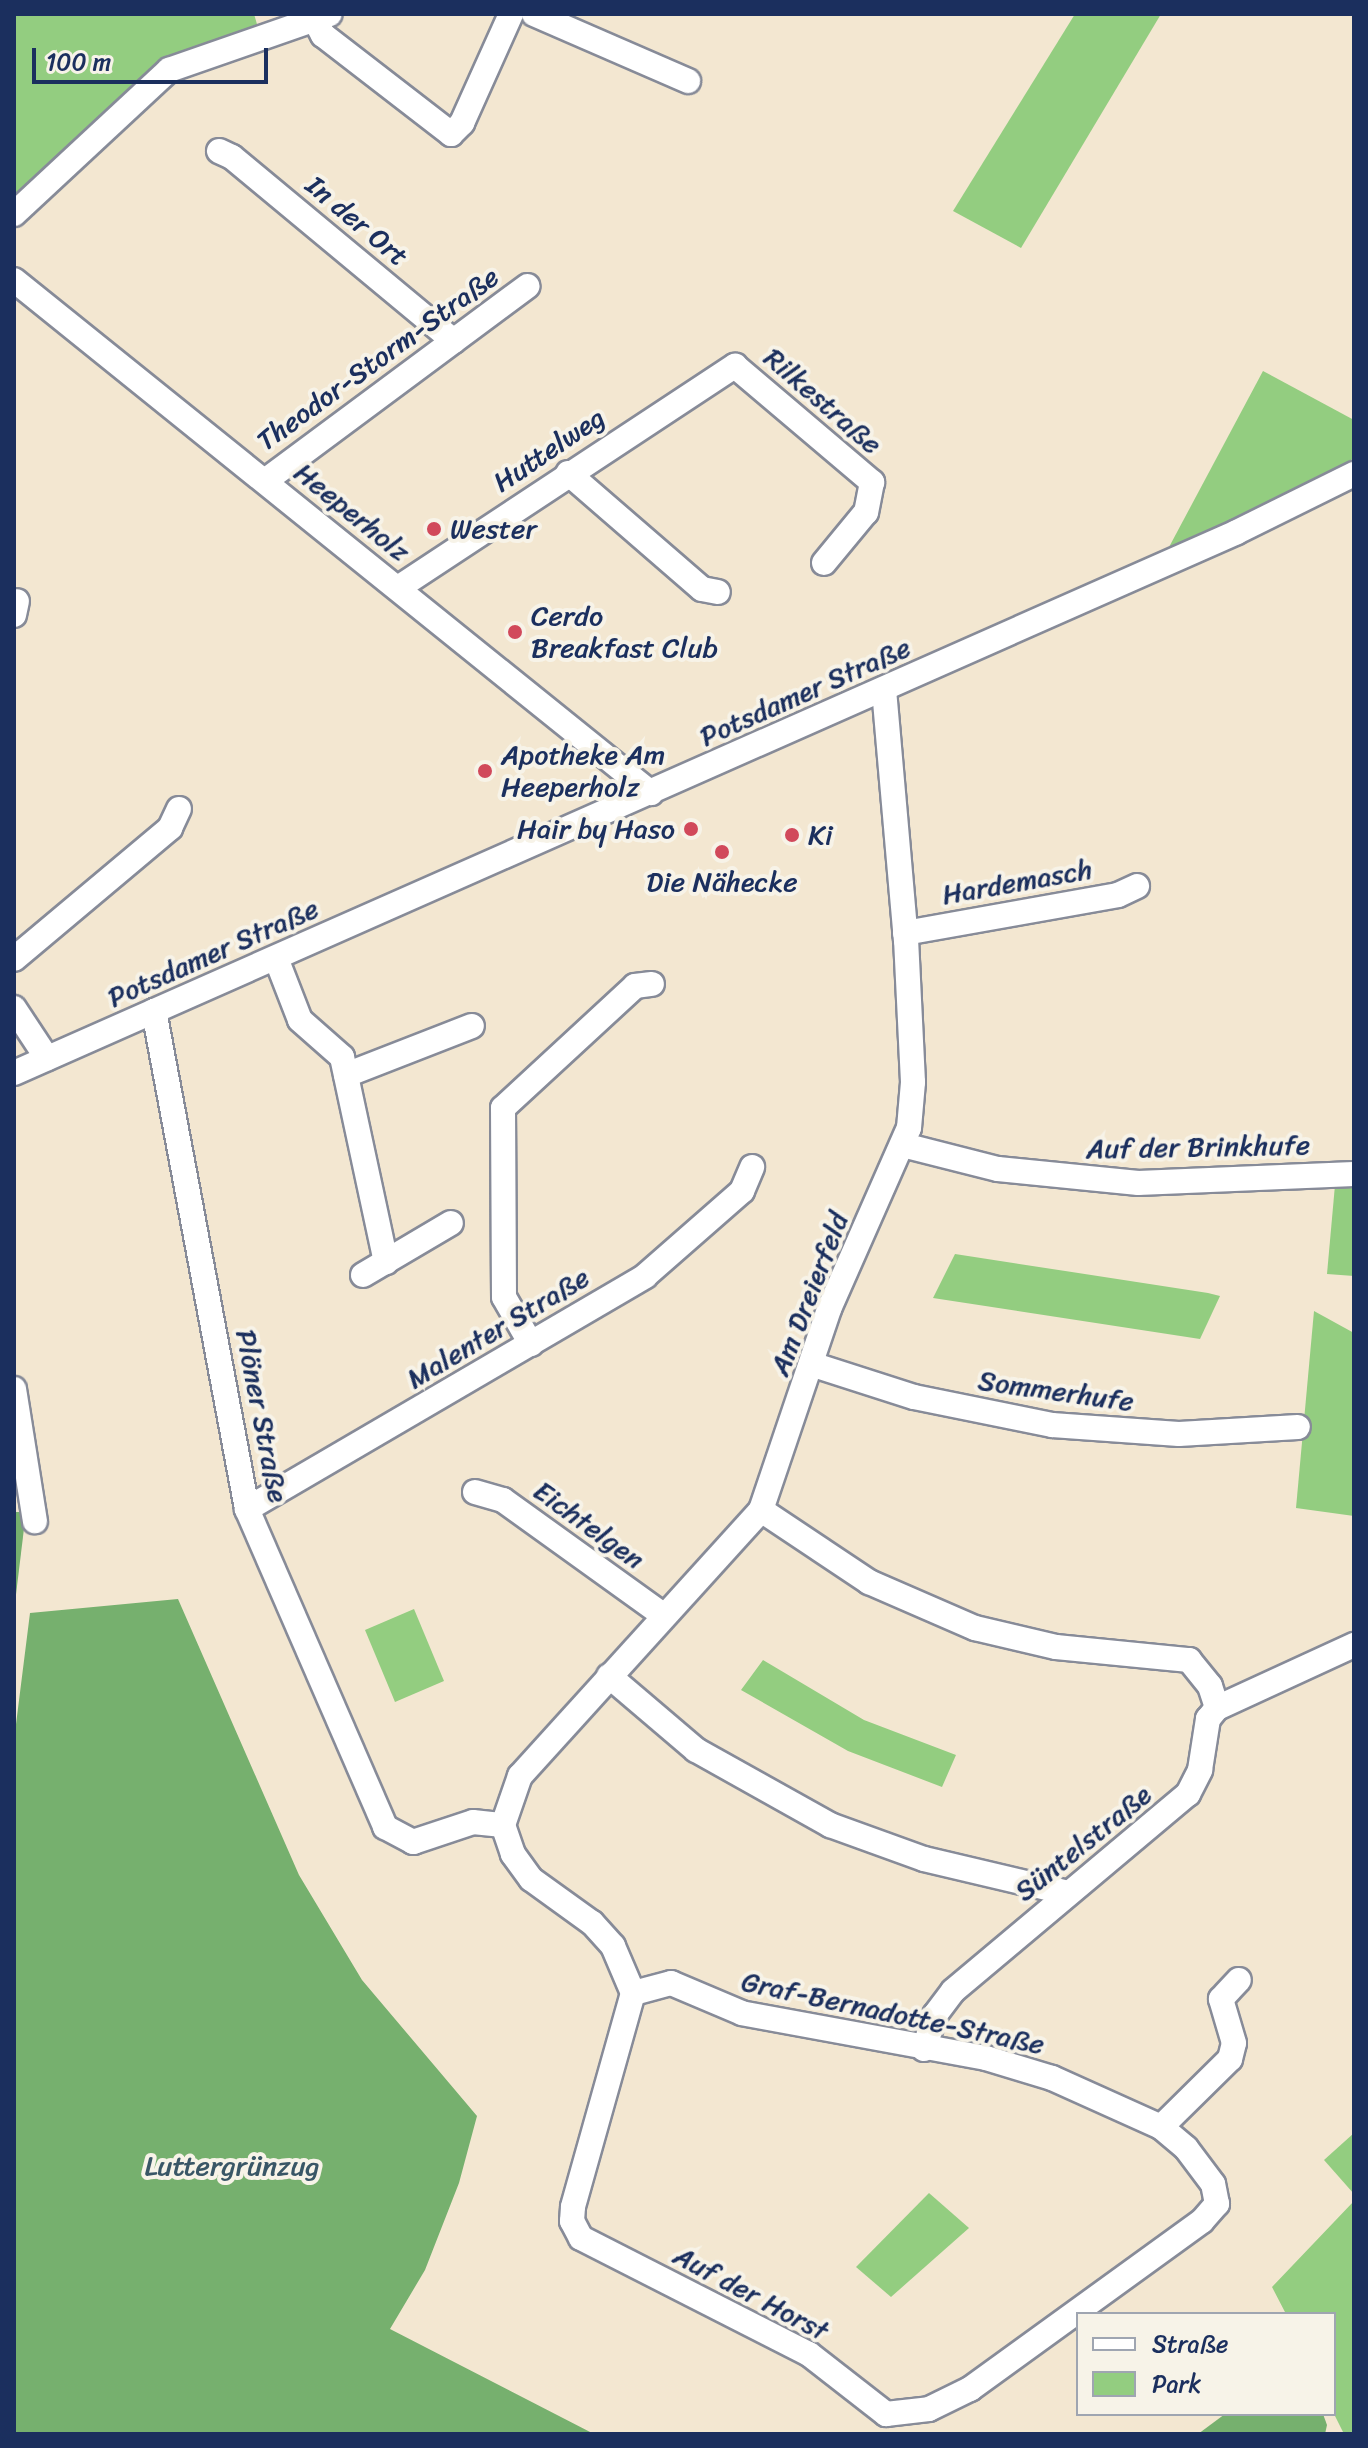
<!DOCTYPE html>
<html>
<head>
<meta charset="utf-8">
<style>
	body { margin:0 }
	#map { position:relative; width:1368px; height:2448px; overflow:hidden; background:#f3e7d1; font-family:Sriracha,sans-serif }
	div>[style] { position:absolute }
	.green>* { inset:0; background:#93cd80 }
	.forest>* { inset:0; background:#76b06e }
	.roads { filter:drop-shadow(2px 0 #878b98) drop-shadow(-2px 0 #878b98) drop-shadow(0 2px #878b98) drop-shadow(0 -2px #878b98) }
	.minor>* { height:24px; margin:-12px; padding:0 12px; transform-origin:12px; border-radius:12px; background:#fff }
	.dots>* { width:22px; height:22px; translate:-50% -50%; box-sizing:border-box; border:4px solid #f7f3e8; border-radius:50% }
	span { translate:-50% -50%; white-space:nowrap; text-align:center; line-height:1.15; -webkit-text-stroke:8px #f7f3e8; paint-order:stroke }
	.street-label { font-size:28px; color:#1b2f5e }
	.poi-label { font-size:28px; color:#1b2f5e }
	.left { translate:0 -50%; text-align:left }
	.right { translate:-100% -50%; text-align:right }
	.park-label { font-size:28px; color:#395666 }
	.frame { position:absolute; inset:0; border:16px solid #1b2f5e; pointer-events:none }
	.legend { position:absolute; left:1076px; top:2312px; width:260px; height:104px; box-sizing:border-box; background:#f7f3e8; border:2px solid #9fa5b1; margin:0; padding:10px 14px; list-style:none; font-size:24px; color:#1b2f5e }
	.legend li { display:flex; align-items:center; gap:16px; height:40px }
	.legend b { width:40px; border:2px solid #9fa5b1 }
	.scale { position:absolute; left:32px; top:48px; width:236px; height:36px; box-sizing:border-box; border:4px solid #1b2f5e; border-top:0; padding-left:10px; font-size:24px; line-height:28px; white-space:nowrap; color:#1b2f5e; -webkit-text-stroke:6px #f7f3e8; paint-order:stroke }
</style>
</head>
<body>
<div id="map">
	<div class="green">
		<i style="clip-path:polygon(14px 14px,254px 14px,259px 31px,165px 65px,14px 207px)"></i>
		<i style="clip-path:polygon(1075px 14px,1161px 14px,1021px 248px,953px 211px)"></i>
		<i style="clip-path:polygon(1263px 371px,1354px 420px,1354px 458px,1320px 481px,1168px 549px)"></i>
		<i style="clip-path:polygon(1335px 1185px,1354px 1185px,1354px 1276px,1327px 1274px)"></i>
		<i style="clip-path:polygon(955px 1254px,1208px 1293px,1220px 1296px,1200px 1339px,933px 1298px)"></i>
		<i style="clip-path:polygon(1314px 1311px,1354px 1333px,1354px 1516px,1296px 1508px)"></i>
		<i style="clip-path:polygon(414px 1609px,444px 1681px,395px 1702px,365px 1630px)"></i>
		<i style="clip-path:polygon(763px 1660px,864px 1720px,956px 1755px,942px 1787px,848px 1751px,741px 1690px)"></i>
		<i style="clip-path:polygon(1354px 2133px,1354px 2194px,1324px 2160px)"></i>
		<i style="clip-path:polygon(929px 2193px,969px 2228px,891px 2297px,856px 2267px)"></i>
		<i style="clip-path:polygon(1354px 2201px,1354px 2434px,1344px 2434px,1334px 2414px,1334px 2314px,1286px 2314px,1272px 2287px)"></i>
	</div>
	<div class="forest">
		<i style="clip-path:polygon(14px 1512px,26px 1512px,14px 1611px)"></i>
		<i style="clip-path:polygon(178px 1599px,299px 1875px,362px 1980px,477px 2116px,459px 2183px,425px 2270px,390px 2329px,594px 2434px,14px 2434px,14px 1740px,30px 1613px)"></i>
		<i style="clip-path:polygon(1225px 2414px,1323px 2414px,1327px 2425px,1325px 2434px,1198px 2434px)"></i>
	</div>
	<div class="roads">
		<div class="minor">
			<i style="left:534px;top:14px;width:168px;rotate:23.5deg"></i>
			<i style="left:315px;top:20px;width:17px;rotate:62deg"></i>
			<i style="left:323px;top:35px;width:162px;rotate:37.7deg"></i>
			<i style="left:451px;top:134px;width:16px;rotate:-45deg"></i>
			<i style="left:462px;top:123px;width:120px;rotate:-65.8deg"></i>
			<i style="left:219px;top:151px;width:14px;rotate:25deg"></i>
			<i style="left:232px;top:157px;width:288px;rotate:39.7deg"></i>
			<i style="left:14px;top:214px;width:212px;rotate:-42.9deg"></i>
			<i style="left:169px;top:70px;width:170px;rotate:-19.2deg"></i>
			<i style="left:14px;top:280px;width:818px;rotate:38.85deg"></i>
			<i style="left:568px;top:473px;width:177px;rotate:40.9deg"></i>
			<i style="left:702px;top:589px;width:16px;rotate:11deg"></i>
			<i style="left:265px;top:481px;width:327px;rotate:-36.6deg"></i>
			<i style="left:398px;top:588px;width:404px;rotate:-33.4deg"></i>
			<i style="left:735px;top:366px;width:180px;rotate:40.3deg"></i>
			<i style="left:872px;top:482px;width:31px;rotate:101deg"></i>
			<i style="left:866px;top:512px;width:66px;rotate:129.5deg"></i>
			<i style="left:14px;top:615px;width:14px;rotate:-78deg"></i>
			<i style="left:905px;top:933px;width:216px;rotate:-10.1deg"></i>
			<i style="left:1118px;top:895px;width:21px;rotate:-25deg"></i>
			<i style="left:276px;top:958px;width:66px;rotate:68.8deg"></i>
			<i style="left:300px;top:1020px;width:56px;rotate:41.4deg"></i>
			<i style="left:342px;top:1057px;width:210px;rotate:77.9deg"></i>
			<i style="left:14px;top:959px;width:204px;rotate:-40deg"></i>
			<i style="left:170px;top:828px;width:21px;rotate:-65deg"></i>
			<i style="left:14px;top:1008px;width:60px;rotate:56.6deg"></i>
			<i style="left:154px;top:1011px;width:507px;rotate:79.42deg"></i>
			<i style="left:247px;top:1509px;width:347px;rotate:66.5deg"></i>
			<i style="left:385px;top:1827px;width:32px;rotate:28deg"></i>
			<i style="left:413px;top:1842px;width:63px;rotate:-18.4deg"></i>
			<i style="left:473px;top:1822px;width:30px;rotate:6deg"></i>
			<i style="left:14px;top:1073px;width:1337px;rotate:-23.86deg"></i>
			<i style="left:1237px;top:532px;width:131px;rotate:-26.4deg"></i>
			<i style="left:346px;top:1075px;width:135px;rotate:-21.3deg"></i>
			<i style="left:903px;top:1145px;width:98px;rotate:14.2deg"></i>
			<i style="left:998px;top:1169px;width:141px;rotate:5.7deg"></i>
			<i style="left:1138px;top:1183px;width:216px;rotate:-2.4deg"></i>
			<i style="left:363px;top:1275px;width:102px;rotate:-30.6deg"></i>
			<i style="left:531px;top:1344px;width:54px;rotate:-119.9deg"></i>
			<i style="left:504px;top:1297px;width:189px;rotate:-90.3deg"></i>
			<i style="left:503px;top:1108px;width:180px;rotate:-42.7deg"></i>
			<i style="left:635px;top:986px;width:17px;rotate:-7deg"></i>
			<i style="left:811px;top:1364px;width:108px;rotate:17.8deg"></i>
			<i style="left:914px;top:1397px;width:141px;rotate:11.5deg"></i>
			<i style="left:1052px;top:1425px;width:127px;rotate:4.1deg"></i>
			<i style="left:1179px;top:1434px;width:119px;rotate:-3.4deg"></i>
			<i style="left:14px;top:1389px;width:134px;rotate:81deg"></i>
			<i style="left:475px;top:1492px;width:29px;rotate:16deg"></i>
			<i style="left:503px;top:1500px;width:197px;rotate:35.7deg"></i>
			<i style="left:247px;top:1509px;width:461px;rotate:-30.3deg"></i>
			<i style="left:645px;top:1276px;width:129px;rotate:-41.2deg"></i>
			<i style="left:742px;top:1191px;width:26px;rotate:-67deg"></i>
			<i style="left:761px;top:1510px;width:130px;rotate:33.7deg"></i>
			<i style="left:869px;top:1582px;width:116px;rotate:23.5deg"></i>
			<i style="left:975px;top:1628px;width:83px;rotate:13.2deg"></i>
			<i style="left:1056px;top:1647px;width:134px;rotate:5.6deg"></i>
			<i style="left:1189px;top:1660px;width:33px;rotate:51deg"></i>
			<i style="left:1210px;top:1686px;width:23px;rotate:72deg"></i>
			<i style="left:609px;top:1676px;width:114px;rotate:40.4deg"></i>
			<i style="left:696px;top:1750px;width:154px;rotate:29.2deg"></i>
			<i style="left:830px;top:1825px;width:100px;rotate:19.9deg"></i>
			<i style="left:924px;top:1859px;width:148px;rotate:13.3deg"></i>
			<i style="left:633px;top:1993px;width:222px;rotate:105.7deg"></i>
			<i style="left:573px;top:2207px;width:14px;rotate:94deg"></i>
			<i style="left:572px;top:2221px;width:19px;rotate:62deg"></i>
			<i style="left:581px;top:2238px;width:256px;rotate:27deg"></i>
			<i style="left:809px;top:2354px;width:98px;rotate:37.9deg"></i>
			<i style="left:886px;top:2414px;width:43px;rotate:-6.6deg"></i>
			<i style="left:929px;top:2409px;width:46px;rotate:-26deg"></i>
			<i style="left:970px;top:2389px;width:286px;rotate:-35.9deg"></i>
			<i style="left:1202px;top:2221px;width:23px;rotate:-49deg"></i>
			<i style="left:1217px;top:2204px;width:20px;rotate:-101deg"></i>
			<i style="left:1213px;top:2184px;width:45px;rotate:-126.9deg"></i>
			<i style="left:1186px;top:2148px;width:33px;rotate:-140deg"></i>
			<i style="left:1161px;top:2127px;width:120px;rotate:-155.8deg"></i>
			<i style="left:1052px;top:2078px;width:69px;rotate:-163.1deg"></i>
			<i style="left:986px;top:2058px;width:248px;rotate:-169.6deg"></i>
			<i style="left:742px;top:2013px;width:77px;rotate:-157.1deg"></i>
			<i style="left:671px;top:1983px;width:39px;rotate:165deg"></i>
			<i style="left:633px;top:1993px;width:51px;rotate:-113.1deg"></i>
			<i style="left:613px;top:1946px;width:31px;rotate:-132deg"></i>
			<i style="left:592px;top:1923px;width:75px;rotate:-144.2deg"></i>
			<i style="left:531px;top:1879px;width:31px;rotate:-126deg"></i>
			<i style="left:513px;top:1854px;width:31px;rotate:-109deg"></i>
			<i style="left:503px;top:1825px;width:52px;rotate:-70.9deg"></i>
			<i style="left:520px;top:1776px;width:359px;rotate:-47.8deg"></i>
			<i style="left:761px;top:1510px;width:212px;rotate:-71.3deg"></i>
			<i style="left:829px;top:1309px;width:198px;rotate:-66.2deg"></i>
			<i style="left:909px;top:1128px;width:46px;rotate:-85deg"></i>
			<i style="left:913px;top:1082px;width:141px;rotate:-92.8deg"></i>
			<i style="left:906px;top:941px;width:252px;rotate:-95deg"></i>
			<i style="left:924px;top:2049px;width:36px;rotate:-72deg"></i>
			<i style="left:935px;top:2015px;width:30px;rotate:-53deg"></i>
			<i style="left:953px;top:1991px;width:307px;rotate:-40deg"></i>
			<i style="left:1188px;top:1794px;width:27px;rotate:-63deg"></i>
			<i style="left:1200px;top:1770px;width:52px;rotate:-81.1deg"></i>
			<i style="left:1208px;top:1719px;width:14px;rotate:-51deg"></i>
			<i style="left:1217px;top:1708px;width:151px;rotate:-24.7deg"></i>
			<i style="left:1161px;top:2127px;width:97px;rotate:-44.6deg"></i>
			<i style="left:1230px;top:2059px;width:16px;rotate:-76deg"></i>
			<i style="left:1234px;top:2043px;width:46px;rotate:-106.5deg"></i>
			<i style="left:1221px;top:1999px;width:26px;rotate:-47deg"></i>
		</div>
	</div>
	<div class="dots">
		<i style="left:434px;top:529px;background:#d1495b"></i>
		<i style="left:515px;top:632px;background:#d1495b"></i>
		<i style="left:485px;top:771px;background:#d1495b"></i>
		<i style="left:691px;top:829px;background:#d1495b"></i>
		<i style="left:792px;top:835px;background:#d1495b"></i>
		<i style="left:722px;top:852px;background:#d1495b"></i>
	</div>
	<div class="street-label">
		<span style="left:357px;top:221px;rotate:40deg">In der Ort</span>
		<span style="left:378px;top:359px;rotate:-36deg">Theodor-Storm-Straße</span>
		<span style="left:823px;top:401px;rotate:41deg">Rilkestraße</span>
		<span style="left:549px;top:450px;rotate:-34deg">Huttelweg</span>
		<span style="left:352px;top:512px;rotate:39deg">Heeperholz</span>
		<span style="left:805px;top:692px;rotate:-24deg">Potsdamer Straße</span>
		<span style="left:1017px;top:882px;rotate:-10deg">Hardemasch</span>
		<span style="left:213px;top:953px;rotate:-24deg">Potsdamer Straße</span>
		<span style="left:1198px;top:1147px;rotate:-1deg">Auf der Brinkhufe</span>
		<span style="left:809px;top:1294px;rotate:-69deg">Am Dreierfeld</span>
		<span style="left:498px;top:1328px;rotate:-31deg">Malenter Straße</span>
		<span style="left:1056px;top:1391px;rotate:8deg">Sommerhufe</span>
		<span style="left:262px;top:1416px;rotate:79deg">Plöner Straße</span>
		<span style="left:589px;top:1525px;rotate:36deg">Eichtelgen</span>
		<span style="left:1083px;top:1843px;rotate:-39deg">Süntelstraße</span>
		<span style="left:893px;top:2013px;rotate:12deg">Graf-Bernadotte-Straße</span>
		<span style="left:751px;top:2293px;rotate:28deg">Auf der Horst</span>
	</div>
	<div class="poi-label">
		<span class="left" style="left:450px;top:529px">Wester</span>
		<span class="left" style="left:531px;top:632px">Cerdo<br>Breakfast Club</span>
		<span class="left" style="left:501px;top:771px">Apotheke Am<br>Heeperholz</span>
		<span class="right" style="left:675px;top:829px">Hair by Haso</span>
		<span class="left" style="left:808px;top:835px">Ki</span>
		<span style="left:722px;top:882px">Die Nähecke</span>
	</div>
	<div class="park-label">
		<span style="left:232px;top:2166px">Luttergrünzug</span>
	</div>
	<div class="frame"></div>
	<ul class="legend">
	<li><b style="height:10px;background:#fff"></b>Straße</li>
	<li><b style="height:22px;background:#93cd80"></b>Park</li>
	</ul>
	<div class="scale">100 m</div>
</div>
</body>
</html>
